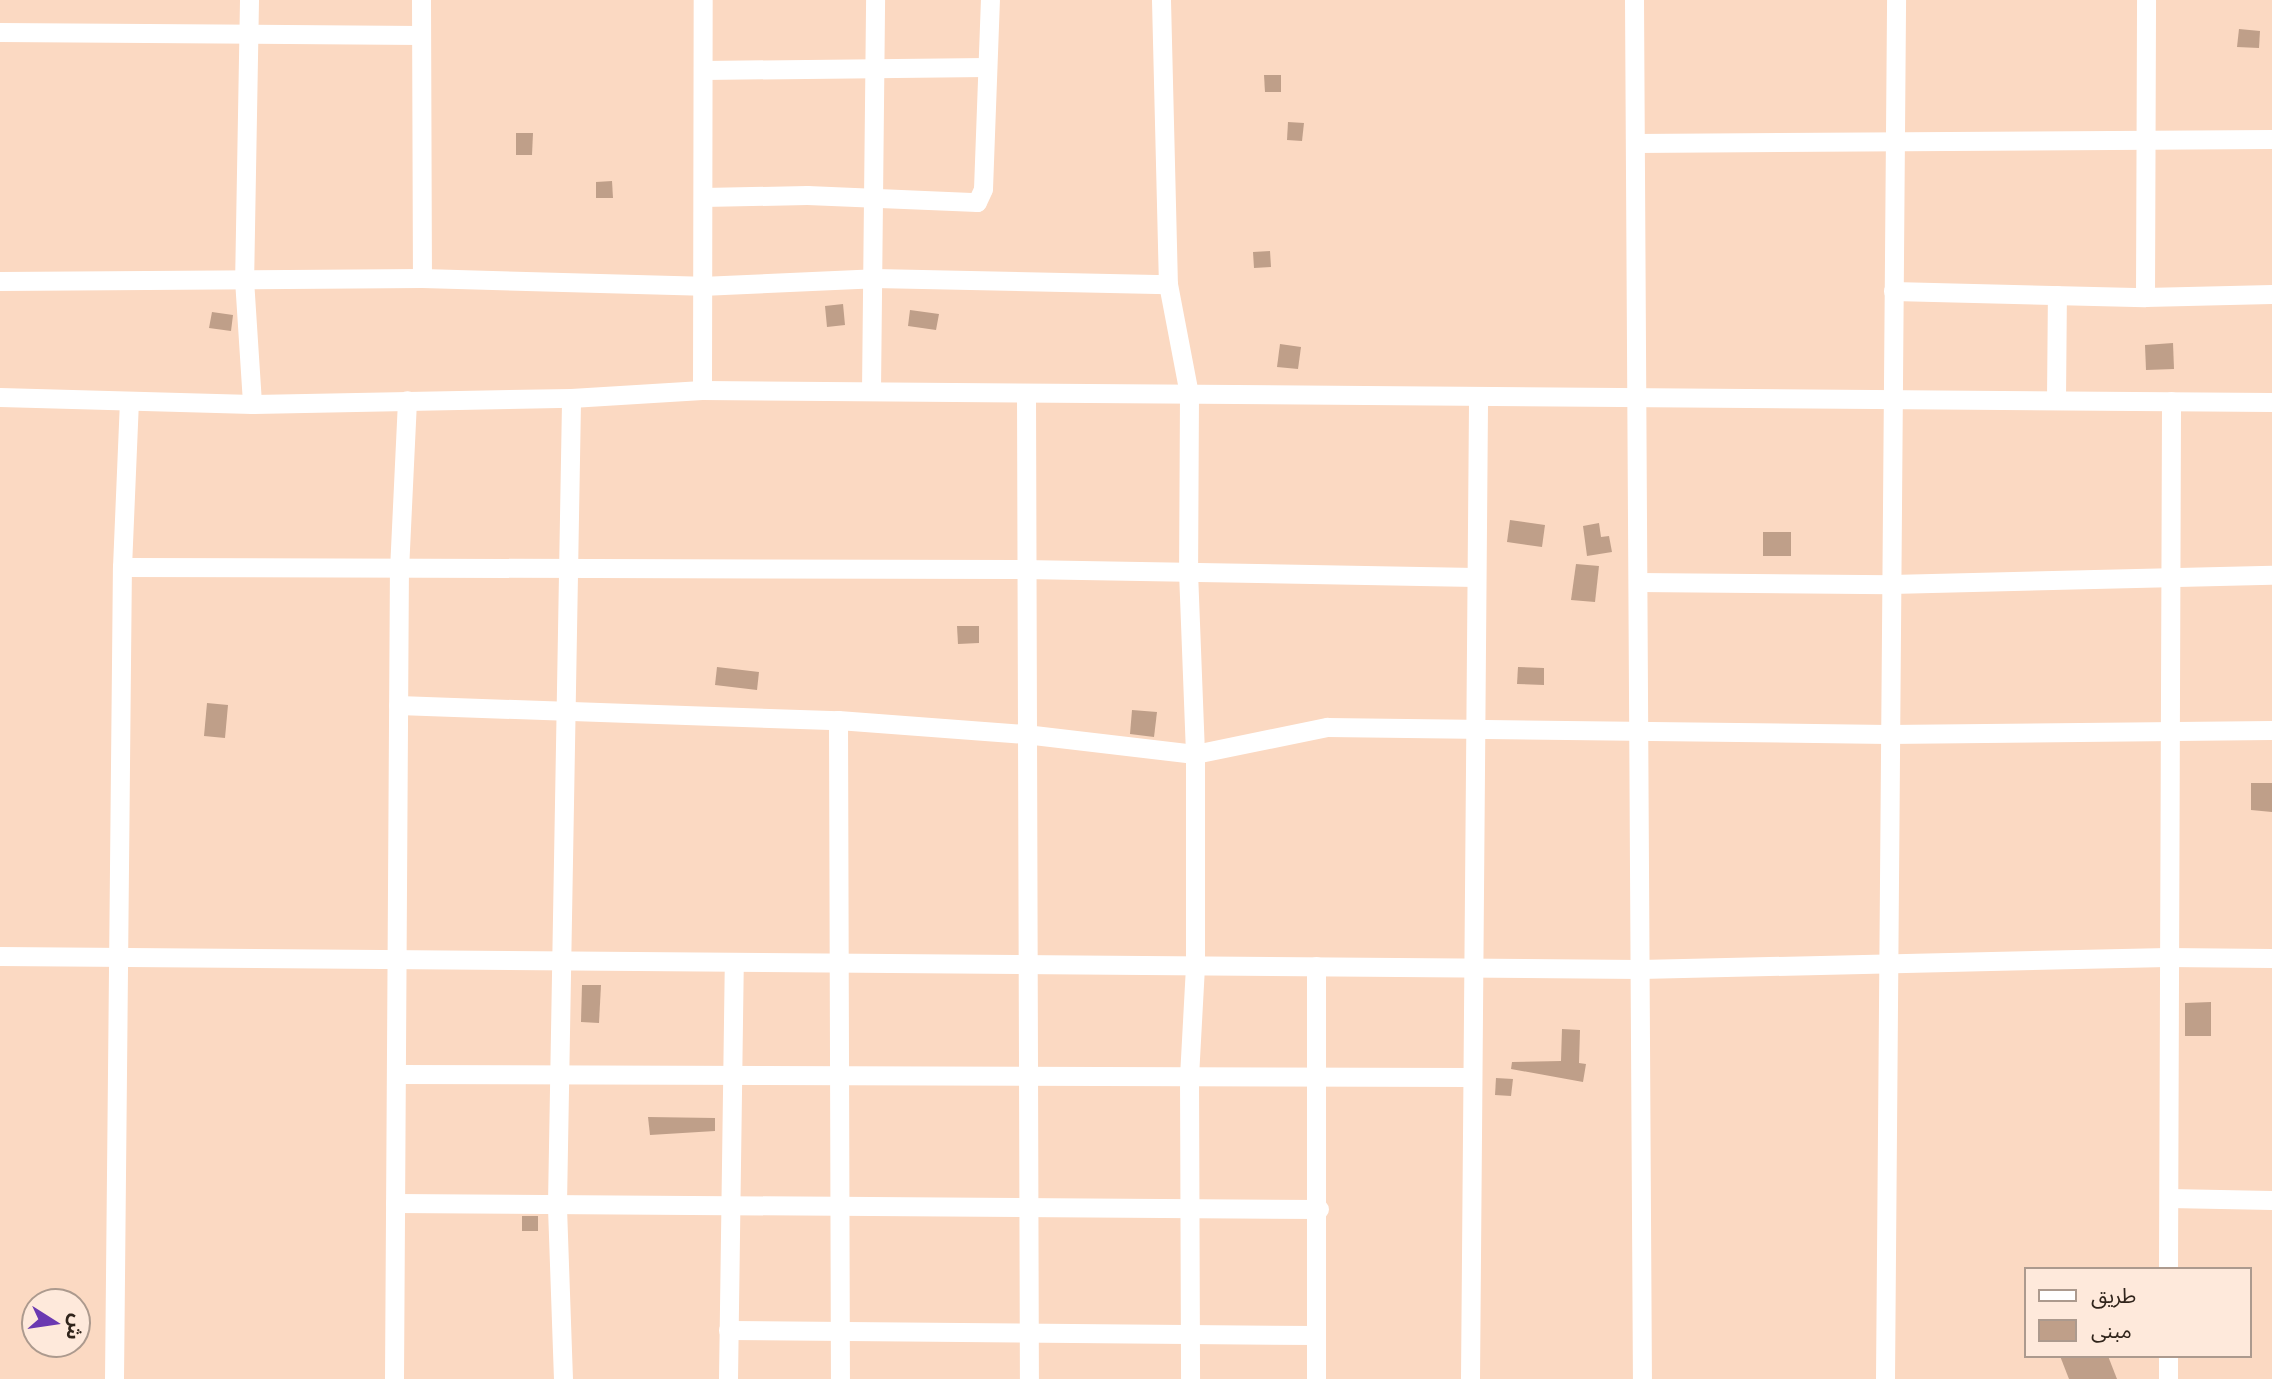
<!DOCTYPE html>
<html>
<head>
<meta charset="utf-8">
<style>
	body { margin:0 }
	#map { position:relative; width:2272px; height:1379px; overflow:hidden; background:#fbd9c2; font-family:"Zilla Slab","Noto Sans Arabic",serif }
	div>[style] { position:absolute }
	.building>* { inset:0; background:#bf9f89 }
	.street>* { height:19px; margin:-9.5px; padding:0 9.5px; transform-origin:9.5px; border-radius:9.5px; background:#fff }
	span { translate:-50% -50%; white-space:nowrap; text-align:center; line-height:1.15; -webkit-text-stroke:5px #fee9db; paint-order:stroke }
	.legend { position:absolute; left:2024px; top:1267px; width:228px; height:91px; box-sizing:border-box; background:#fee9db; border:2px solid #ac9a8e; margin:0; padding:9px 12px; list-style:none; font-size:21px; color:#30241b }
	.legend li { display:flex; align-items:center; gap:14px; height:35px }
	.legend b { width:35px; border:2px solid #ac9a8e }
	.north { position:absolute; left:21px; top:1288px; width:70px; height:70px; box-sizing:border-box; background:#fee9db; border:2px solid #ac9a8e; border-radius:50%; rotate:102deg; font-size:19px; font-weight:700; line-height:28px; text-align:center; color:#30241b }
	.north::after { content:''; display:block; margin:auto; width:24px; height:32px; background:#6b39b1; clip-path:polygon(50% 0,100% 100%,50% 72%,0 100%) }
</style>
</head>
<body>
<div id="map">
	<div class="building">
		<i style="clip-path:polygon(2239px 29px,2260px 31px,2259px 48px,2237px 47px)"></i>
		<i style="clip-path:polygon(1264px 75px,1281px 75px,1281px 92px,1265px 92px)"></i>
		<i style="clip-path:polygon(1288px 122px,1304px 123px,1302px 141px,1287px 140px)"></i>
		<i style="clip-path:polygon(516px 133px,533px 133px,532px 155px,516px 155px)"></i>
		<i style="clip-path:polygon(612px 181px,613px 198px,596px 198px,596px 182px)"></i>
		<i style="clip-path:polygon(1270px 251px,1271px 267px,1254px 268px,1253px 252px)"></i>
		<i style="clip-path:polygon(843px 304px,845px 325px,827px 327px,825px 306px)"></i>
		<i style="clip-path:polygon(910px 310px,939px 314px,936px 330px,908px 326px)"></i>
		<i style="clip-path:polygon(212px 312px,233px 315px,231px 331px,209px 328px)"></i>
		<i style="clip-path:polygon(2173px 343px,2174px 369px,2146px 370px,2145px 345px)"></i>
		<i style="clip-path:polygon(1280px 344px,1301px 347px,1298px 369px,1277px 367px)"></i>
		<i style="clip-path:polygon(1510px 520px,1545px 525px,1542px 547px,1507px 542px)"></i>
		<i style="clip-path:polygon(1599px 523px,1601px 537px,1609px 536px,1612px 552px,1587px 556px,1583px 526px)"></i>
		<i style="clip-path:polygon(1763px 532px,1791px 532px,1791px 556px,1763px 556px)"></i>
		<i style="clip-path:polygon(1576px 564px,1599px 566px,1595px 602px,1571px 600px)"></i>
		<i style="clip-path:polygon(957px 626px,979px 626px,979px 643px,958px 644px)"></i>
		<i style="clip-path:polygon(717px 667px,759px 672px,757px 690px,715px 685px)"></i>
		<i style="clip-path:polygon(1518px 667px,1544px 668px,1544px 685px,1517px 684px)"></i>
		<i style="clip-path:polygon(207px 703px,228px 705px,225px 738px,204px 736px)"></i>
		<i style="clip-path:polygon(1132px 710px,1157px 712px,1154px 737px,1130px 734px)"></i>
		<i style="clip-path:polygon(2251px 783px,2272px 783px,2272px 812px,2251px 810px)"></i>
		<i style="clip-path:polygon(582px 985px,601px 985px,599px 1023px,581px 1022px)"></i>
		<i style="clip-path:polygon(2211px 1002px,2211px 1036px,2185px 1036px,2185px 1003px)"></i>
		<i style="clip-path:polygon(1562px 1029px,1580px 1030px,1579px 1063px,1586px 1064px,1583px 1082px,1511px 1069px,1512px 1062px,1561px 1061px)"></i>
		<i style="clip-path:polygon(1496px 1078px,1513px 1079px,1511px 1096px,1495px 1095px)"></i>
		<i style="clip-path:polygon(648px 1117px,715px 1118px,715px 1131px,650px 1135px)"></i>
		<i style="clip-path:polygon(522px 1216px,538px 1216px,538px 1231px,522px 1231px)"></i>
		<i style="clip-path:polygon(2060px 1356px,2108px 1356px,2117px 1379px,2069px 1379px)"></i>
	</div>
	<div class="street">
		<i style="left:249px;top:0;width:279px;rotate:91deg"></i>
		<i style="left:244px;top:279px;width:125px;rotate:86.3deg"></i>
		<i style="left:421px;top:0;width:278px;rotate:89.8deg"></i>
		<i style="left:1161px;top:0;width:284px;rotate:88.6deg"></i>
		<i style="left:1168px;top:284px;width:112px;rotate:79.2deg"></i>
		<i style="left:1189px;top:394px;width:177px;rotate:90.3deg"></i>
		<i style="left:1188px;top:571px;width:183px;rotate:87.8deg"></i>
		<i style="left:1195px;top:754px;width:212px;rotate:90deg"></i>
		<i style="left:1195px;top:966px;width:110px;rotate:93.1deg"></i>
		<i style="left:1189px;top:1076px;width:303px;rotate:89.8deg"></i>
		<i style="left:1634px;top:0;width:1379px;rotate:89.67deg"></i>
		<i style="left:0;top:32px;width:420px;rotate:0.4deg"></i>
		<i style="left:703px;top:70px;width:283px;rotate:-0.6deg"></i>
		<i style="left:1635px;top:143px;width:637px;rotate:-0.36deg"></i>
		<i style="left:703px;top:197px;width:104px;rotate:-1.1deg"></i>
		<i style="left:807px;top:195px;width:170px;rotate:2.4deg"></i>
		<i style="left:977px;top:202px;width:14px;rotate:-65deg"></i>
		<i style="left:983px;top:189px;width:189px;rotate:-87.9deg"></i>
		<i style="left:0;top:281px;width:422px;rotate:-0.4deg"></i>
		<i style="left:422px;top:278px;width:279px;rotate:1.6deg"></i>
		<i style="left:701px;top:286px;width:173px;rotate:-2.6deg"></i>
		<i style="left:874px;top:278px;width:294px;rotate:1.2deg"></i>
		<i style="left:1893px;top:291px;width:252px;rotate:1.4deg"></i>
		<i style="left:2145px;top:297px;width:127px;rotate:-1.4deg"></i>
		<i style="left:2145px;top:297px;width:297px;rotate:-89.8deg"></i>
		<i style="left:702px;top:390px;width:390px;rotate:-89.9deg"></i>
		<i style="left:871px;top:391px;width:391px;rotate:-89.4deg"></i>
		<i style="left:1026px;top:393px;width:986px;rotate:89.83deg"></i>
		<i style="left:0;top:397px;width:252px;rotate:1.6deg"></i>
		<i style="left:252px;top:404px;width:319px;rotate:-1.1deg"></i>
		<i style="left:571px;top:398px;width:131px;rotate:-3.5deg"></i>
		<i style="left:702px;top:390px;width:1570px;rotate:0.44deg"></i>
		<i style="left:2056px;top:400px;width:105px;rotate:-89.5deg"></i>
		<i style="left:122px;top:567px;width:901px;rotate:0.13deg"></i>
		<i style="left:1023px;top:569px;width:452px;rotate:1deg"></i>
		<i style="left:1638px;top:582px;width:253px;rotate:0.5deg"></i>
		<i style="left:1891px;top:584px;width:381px;rotate:-1.4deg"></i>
		<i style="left:398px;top:705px;width:440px;rotate:2deg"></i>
		<i style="left:838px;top:720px;width:188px;rotate:4.3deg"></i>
		<i style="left:1025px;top:734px;width:171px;rotate:6.7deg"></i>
		<i style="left:1195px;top:754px;width:135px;rotate:-11.6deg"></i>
		<i style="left:1327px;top:727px;width:561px;rotate:0.71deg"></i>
		<i style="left:1888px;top:734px;width:384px;rotate:-0.6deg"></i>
		<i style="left:838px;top:720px;width:659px;rotate:89.83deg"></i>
		<i style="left:0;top:956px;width:1640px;rotate:0.45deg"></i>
		<i style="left:1640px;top:969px;width:527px;rotate:-1.3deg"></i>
		<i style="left:2167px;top:957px;width:105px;rotate:0.5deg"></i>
		<i style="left:1316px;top:966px;width:413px;rotate:90deg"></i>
		<i style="left:396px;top:1074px;width:1075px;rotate:0.16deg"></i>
		<i style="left:2169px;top:1198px;width:103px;rotate:1.1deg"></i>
		<i style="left:395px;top:1203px;width:924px;rotate:0.37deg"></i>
		<i style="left:2168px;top:1269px;width:868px;rotate:-89.8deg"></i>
		<i style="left:728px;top:1330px;width:588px;rotate:0.49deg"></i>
		<i style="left:114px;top:1379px;width:812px;rotate:-89.44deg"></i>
		<i style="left:122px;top:567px;width:164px;rotate:-87.6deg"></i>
		<i style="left:394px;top:1379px;width:809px;rotate:-89.65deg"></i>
		<i style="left:399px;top:570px;width:170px;rotate:-87.3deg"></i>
		<i style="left:563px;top:1379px;width:175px;rotate:-92deg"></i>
		<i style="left:557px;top:1204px;width:806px;rotate:-89deg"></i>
		<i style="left:728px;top:1379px;width:417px;rotate:-89.2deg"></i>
		<i style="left:1470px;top:1379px;width:983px;rotate:-89.53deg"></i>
		<i style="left:1885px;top:1379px;width:1379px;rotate:-89.54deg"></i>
		<i style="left:2168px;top:1379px;width:23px;rotate:-90deg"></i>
	</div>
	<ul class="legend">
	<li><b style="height:9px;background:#fff"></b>طريق</li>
	<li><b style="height:19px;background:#bf9f89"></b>مبنى</li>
	</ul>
	<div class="north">ش</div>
</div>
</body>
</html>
